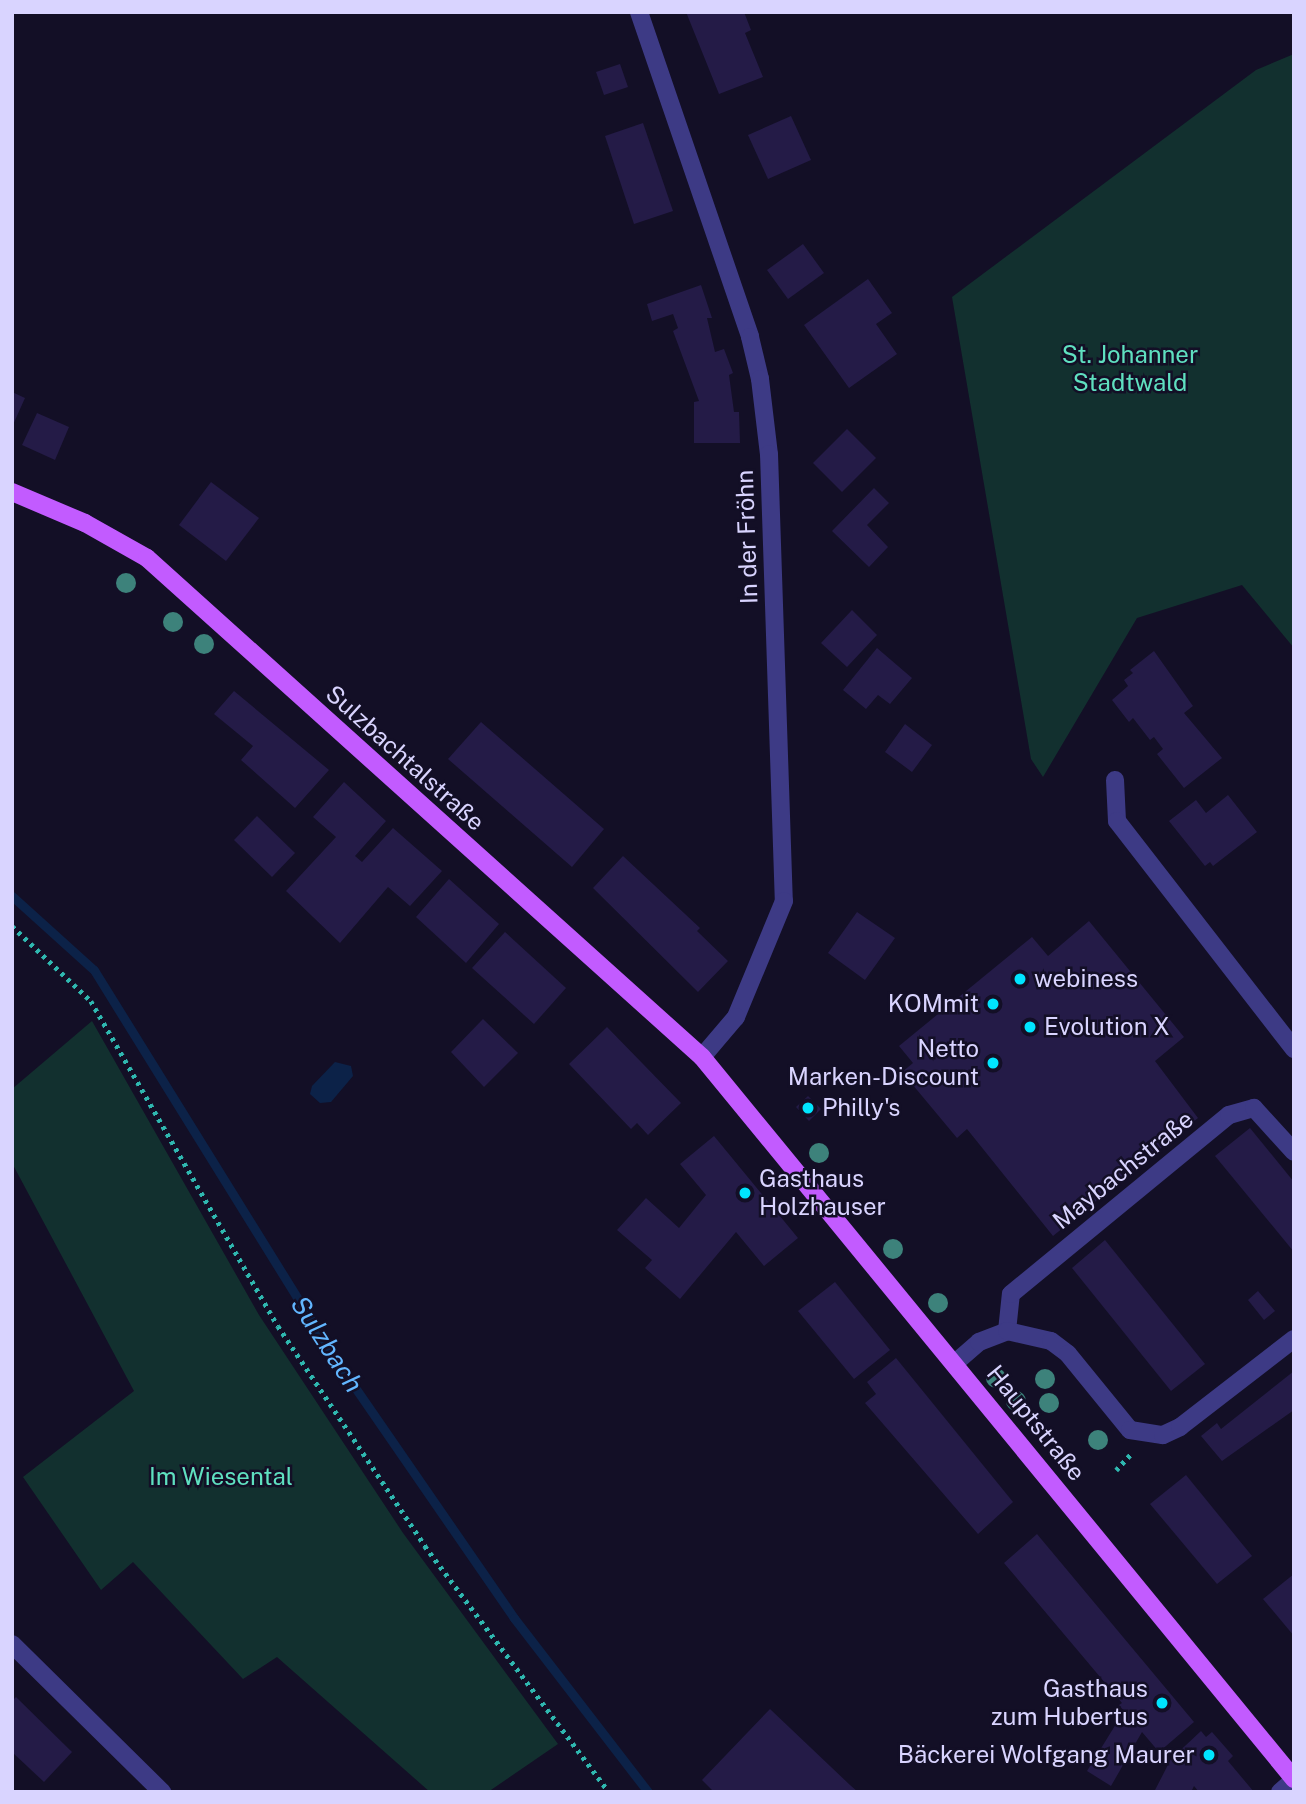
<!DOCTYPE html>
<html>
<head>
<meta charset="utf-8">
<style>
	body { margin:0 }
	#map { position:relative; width:1306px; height:1804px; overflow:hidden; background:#130f26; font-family:"Public Sans",sans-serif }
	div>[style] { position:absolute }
	.green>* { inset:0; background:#12302f }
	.water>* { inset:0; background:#0c2248 }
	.stream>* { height:9px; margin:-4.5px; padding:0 4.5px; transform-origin:4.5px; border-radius:4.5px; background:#0c2248 }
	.building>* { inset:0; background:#241b47 }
	.path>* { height:4.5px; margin-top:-2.25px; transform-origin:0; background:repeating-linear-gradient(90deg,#2fb8b0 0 3.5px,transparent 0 8.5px) }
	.minor>* { height:18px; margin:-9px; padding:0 9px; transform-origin:9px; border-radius:9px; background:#3d3a85 }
	.major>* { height:18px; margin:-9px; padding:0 9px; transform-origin:9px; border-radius:9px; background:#c25bff }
	.trees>* { width:20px; height:20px; margin:-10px; border-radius:50%; background:#3d827b }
	.dots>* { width:19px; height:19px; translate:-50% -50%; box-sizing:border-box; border:4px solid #130f26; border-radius:50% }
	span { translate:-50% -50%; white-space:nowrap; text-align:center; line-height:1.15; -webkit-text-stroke:5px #130f26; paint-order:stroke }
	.park-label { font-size:24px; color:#5fe0c0 }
	.street-label { font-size:24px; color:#d9d4ff }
	.poi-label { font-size:24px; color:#d9d4ff }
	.left { translate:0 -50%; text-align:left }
	.right { translate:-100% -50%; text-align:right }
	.water-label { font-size:26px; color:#62b6ff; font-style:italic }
	.frame { position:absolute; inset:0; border:14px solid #d9d4ff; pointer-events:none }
</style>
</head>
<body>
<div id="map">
	<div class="green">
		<i style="clip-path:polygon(1294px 54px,1294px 648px,1242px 585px,1137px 618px,1043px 777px,1031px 759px,952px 297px,1256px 70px)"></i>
		<i style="clip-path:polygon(92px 1021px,259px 1315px,403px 1533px,558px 1744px,488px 1792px,430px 1792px,277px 1657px,243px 1679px,133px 1562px,101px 1590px,23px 1477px,134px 1391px,12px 1163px,12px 1089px)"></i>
	</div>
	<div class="water">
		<i style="clip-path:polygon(335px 1062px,351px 1066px,353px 1076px,331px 1102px,320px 1103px,310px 1094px,312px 1086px)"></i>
	</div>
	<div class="stream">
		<i style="left:12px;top:896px;width:110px;rotate:42.1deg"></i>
		<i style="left:94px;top:970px;width:455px;rotate:58.2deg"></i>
		<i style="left:334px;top:1357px;width:317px;rotate:55.4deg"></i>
		<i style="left:514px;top:1618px;width:220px;rotate:52.4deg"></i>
	</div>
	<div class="building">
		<i style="clip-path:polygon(686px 12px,744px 12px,751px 30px,745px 33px,763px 77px,719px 94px)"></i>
		<i style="clip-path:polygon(620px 64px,628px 87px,604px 95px,596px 72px)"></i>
		<i style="clip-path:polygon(791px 116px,811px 160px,768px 179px,748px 135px)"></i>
		<i style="clip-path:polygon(643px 123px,673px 211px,634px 224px,605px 136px)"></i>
		<i style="clip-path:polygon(803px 244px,824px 273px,788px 299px,767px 270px)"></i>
		<i style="clip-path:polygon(868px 279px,892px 313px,876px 324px,897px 354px,849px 388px,804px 325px)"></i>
		<i style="clip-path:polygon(701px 285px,712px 318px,707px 318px,715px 352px,724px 349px,733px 373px,729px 375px,734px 412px,739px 412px,740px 443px,694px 443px,694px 402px,699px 401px,673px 331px,678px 328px,673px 314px,652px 321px,647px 304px)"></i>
		<i style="clip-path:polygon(12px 392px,25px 398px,12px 427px)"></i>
		<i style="clip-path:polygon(37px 413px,69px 427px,55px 460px,22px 445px)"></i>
		<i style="clip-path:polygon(847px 429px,876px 458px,842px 492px,813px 463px)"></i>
		<i style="clip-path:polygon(211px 482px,259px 518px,226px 561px,179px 525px)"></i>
		<i style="clip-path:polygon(874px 488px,889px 503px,867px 525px,888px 547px,869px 567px,832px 531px)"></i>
		<i style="clip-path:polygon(852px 610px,877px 635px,847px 667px,821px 643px)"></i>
		<i style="clip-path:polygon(877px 648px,912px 678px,890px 704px,878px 695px,866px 709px,843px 690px)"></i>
		<i style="clip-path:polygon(1154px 651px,1193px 706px,1184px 713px,1222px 758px,1184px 788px,1157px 754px,1163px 749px,1154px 737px,1150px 740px,1133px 718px,1129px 722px,1112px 700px,1128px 686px,1124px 680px,1133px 673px,1130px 670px)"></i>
		<i style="clip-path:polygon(234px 691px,329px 770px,295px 808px,241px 760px,253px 746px,214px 714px)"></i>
		<i style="clip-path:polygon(481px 722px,604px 829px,572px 867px,448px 759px)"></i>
		<i style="clip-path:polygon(905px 724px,932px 745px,912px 772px,885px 752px)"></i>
		<i style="clip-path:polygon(344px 782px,386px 821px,355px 856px,362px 862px,393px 828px,442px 871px,410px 906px,388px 887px,340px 943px,286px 891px,336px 837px,313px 817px)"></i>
		<i style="clip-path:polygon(1228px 795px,1257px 832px,1213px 866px,1210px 862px,1205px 866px,1169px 821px,1196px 800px,1206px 813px)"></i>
		<i style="clip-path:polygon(257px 816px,295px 853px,272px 877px,234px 840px)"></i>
		<i style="clip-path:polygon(623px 856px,700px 928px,697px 931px,728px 961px,698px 992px,593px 888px)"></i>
		<i style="clip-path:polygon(449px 879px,499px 924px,466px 963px,416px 917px)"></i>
		<i style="clip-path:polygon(857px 912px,895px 938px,865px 980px,828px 953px)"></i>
		<i style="clip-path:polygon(1089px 921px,1184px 1037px,1155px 1061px,1198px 1118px,1053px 1236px,967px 1129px,957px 1138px,902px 1072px,913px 1063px,899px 1046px,1032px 937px,1048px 956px)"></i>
		<i style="clip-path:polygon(505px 932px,566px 988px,534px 1024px,472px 968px)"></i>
		<i style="clip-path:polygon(483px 1019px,518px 1053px,484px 1087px,451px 1052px)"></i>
		<i style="clip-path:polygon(607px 1027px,681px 1103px,648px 1135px,637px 1123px,631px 1129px,569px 1064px)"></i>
		<i style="clip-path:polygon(808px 1096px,821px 1109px,809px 1121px,796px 1107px)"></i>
		<i style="clip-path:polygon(1250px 1128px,1294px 1182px,1294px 1252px,1215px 1156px)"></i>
		<i style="clip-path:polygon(714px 1136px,798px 1238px,764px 1266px,736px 1232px,680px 1299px,645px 1268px,652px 1260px,617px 1230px,646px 1198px,679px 1228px,706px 1195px,680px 1164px)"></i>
		<i style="clip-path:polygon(1105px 1240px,1205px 1364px,1171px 1391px,1072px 1268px)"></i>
		<i style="clip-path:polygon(835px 1282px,890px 1350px,854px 1379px,798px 1311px)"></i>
		<i style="clip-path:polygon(1258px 1291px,1275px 1311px,1264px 1320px,1248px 1300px)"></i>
		<i style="clip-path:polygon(896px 1358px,1013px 1502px,978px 1534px,865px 1403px,876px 1394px,867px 1382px)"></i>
		<i style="clip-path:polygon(1294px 1371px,1294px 1410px,1222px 1461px,1201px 1436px,1217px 1423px,1221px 1429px)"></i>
		<i style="clip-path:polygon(1186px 1475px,1252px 1556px,1217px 1584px,1150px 1504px)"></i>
		<i style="clip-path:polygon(1037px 1534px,1194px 1722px,1159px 1752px,1142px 1732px,1111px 1786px,1087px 1771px,1124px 1711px,1119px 1705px,1122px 1703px,1004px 1563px)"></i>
		<i style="clip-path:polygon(1294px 1574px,1294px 1636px,1263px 1599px)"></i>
		<i style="clip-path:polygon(16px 1697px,72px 1752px,44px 1782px,12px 1752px,12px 1701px)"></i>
		<i style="clip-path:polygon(770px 1709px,850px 1785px,858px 1792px,714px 1792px,702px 1780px)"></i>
		<i style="clip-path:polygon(1201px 1731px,1206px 1737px,1212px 1732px,1233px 1756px,1228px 1761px,1254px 1792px,1199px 1792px,1194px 1786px,1191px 1792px,1154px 1792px,1171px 1759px)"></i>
	</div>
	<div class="path">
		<i style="left:12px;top:926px;width:109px;rotate:43.5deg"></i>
		<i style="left:91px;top:1001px;width:375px;rotate:60.1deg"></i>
		<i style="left:278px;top:1326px;width:265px;rotate:56.2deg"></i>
		<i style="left:425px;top:1546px;width:307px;rotate:53.2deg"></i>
		<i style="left:1116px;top:1470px;width:21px;rotate:-47deg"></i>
	</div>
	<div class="minor">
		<i style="left:639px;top:12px;width:343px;rotate:71.1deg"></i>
		<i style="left:750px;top:337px;width:43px;rotate:76.6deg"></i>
		<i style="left:760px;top:379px;width:76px;rotate:83.2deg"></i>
		<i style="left:769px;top:454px;width:447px;rotate:88.1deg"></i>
		<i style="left:784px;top:901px;width:126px;rotate:112.5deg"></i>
		<i style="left:736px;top:1017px;width:52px;rotate:130.4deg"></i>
		<i style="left:1115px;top:780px;width:41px;rotate:87.2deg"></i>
		<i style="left:1117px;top:821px;width:289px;rotate:52.2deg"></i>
		<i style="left:1007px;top:1331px;width:37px;rotate:-84deg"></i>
		<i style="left:1011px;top:1294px;width:282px;rotate:-39.4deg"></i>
		<i style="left:1229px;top:1115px;width:26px;rotate:-16deg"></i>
		<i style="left:1254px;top:1108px;width:59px;rotate:47.7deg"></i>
		<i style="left:955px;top:1363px;width:32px;rotate:-41deg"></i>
		<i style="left:979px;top:1342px;width:30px;rotate:-21deg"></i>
		<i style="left:1007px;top:1331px;width:45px;rotate:12.8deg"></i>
		<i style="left:1051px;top:1341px;width:21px;rotate:37deg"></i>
		<i style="left:1068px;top:1354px;width:98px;rotate:50.8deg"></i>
		<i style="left:1130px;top:1430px;width:33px;rotate:9deg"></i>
		<i style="left:1163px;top:1435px;width:19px;rotate:-25deg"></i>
		<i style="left:1180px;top:1427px;width:144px;rotate:-37.7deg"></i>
		<i style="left:12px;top:1644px;width:211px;rotate:44.6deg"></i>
		<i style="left:1280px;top:1792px;width:18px;rotate:-41deg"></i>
	</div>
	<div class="major">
		<i style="left:12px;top:492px;width:79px;rotate:23deg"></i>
		<i style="left:85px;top:523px;width:71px;rotate:29.4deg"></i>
		<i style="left:147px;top:558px;width:746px;rotate:41.96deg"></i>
		<i style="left:702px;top:1057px;width:934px;rotate:50.65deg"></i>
	</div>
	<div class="trees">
		<i style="left:126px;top:583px"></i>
		<i style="left:173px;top:622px"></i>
		<i style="left:204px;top:644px"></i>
		<i style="left:819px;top:1153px"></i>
		<i style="left:893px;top:1249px"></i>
		<i style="left:938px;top:1303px"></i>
		<i style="left:996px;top:1378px"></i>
		<i style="left:1045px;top:1379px"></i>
		<i style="left:1016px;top:1401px"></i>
		<i style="left:1049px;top:1403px"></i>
		<i style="left:1098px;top:1440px"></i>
	</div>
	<div class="dots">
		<i style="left:1020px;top:979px;background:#00e5ff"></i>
		<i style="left:993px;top:1004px;background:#00e5ff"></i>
		<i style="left:1030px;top:1027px;background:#00e5ff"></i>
		<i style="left:993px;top:1063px;background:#00e5ff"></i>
		<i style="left:808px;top:1108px;background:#00e5ff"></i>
		<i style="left:745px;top:1193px;background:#00e5ff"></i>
		<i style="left:1162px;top:1703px;background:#00e5ff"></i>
		<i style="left:1209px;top:1755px;background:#00e5ff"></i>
	</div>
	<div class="park-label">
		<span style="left:1130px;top:369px">St. Johanner<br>Stadtwald</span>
		<span style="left:221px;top:1477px">Im Wiesental</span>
	</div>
	<div class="street-label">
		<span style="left:747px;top:537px;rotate:-92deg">In der Fröhn</span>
		<span style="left:405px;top:758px;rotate:42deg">Sulzbachtalstraße</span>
		<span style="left:1123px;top:1170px;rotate:-39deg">Maybachstraße</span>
		<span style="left:1036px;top:1423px;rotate:51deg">Hauptstraße</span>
	</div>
	<div class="poi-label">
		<span class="left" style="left:1034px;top:979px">webiness</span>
		<span class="right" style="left:979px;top:1004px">KOMmit</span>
		<span class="left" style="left:1044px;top:1027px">Evolution X</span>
		<span class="right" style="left:979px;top:1063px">Netto<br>Marken-Discount</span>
		<span class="left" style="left:822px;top:1108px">Philly's</span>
		<span class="left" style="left:759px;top:1193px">Gasthaus<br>Holzhauser</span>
		<span class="right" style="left:1148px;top:1703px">Gasthaus<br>zum Hubertus</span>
		<span class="right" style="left:1195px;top:1755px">Bäckerei Wolfgang Maurer</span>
	</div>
	<div class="water-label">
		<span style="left:327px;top:1344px;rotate:57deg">Sulzbach</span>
	</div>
	<div class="frame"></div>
</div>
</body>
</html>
